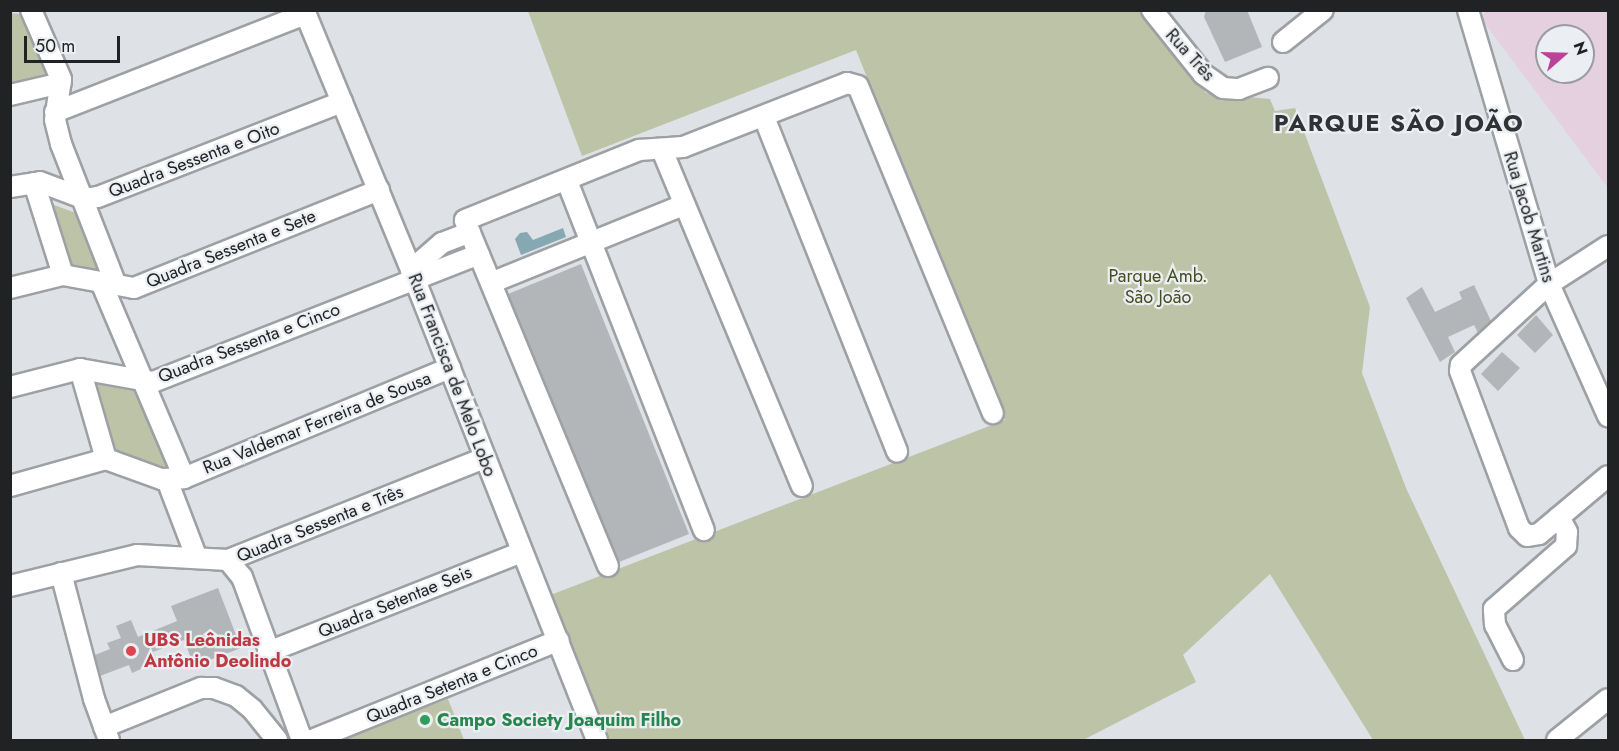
<!DOCTYPE html>
<html>
<head>
<meta charset="utf-8">
<style>
	body { margin:0 }
	#map { position:relative; width:1619px; height:751px; overflow:hidden; background:#dee1e5; font-family:Jost,sans-serif }
	div>[style] { position:absolute }
	.industrial>* { inset:0; background:#e4d0df }
	.green>* { inset:0; background:#bdc3a7 }
	.water>* { inset:0; background:#86a8b2 }
	.building>* { inset:0; background:#b3b6b9 }
	.roads { filter:drop-shadow(2px 0 #9da0a4) drop-shadow(-2px 0 #9da0a4) drop-shadow(0 2px #9da0a4) drop-shadow(0 -2px #9da0a4) }
	.minor>* { height:20px; margin:-10px; padding:0 10px; transform-origin:10px; border-radius:10px; background:#fff }
	.dots>* { width:16px; height:16px; translate:-50% -50%; box-sizing:border-box; border:3px solid #ebeef2; border-radius:50% }
	span { translate:-50% -50%; white-space:nowrap; text-align:center; line-height:1.15; -webkit-text-stroke:4.5px #ebeef2; paint-order:stroke }
	.street-label { font-size:18px; color:#212223 }
	.park-label { font-size:18px; color:#474e1e }
	.health-label { font-size:18px; color:#be3a42; font-weight:700 }
	.left { translate:0 -50%; text-align:left }
	.leisure-label { font-size:18px; color:#27864d; font-weight:700 }
	.district-label { font-size:24px; color:#303335; font-weight:700; letter-spacing:1.5px }
	.frame { position:absolute; inset:0; border:12px solid #212223; pointer-events:none }
	.north { position:absolute; left:1535px; top:24px; width:60px; height:60px; box-sizing:border-box; background:#ebeef2; border:2px solid #9a9c9f; border-radius:50%; rotate:70deg; font-size:16px; font-weight:700; line-height:24px; text-align:center; color:#212223 }
	.north::after { content:''; display:block; margin:auto; width:21px; height:27px; background:#ba4398; clip-path:polygon(50% 0,100% 100%,50% 72%,0 100%) }
	.scale { position:absolute; left:24px; top:36px; width:96px; height:27px; box-sizing:border-box; border:3px solid #212223; border-top:0; padding-left:8px; font-size:18px; line-height:21px; white-space:nowrap; color:#212223; -webkit-text-stroke:4px #ebeef2; paint-order:stroke }
</style>
</head>
<body>
<div id="map">
	<div class="industrial">
		<i style="clip-path:polygon(evenodd,1487px 11px,1608px 11px,1608px 188px,1480px 17px,1487px 11px,1547px 36px,1583px 36px,1583px 72px,1547px 72px,1547px 36px)"></i>
	</div>
	<div class="green">
		<i style="clip-path:polygon(528px 11px,1142px 11px,1206px 93px,1270px 99px,1275px 111px,1295px 108px,1370px 307px,1362px 373px,1406px 488px,1525px 740px,1373px 740px,1270px 574px,1183px 655px,1196px 682px,1083px 740px,608px 740px,548px 596px,1005px 420px,856px 50px,582px 156px)"></i>
		<i style="clip-path:polygon(10px 13px,29px 15px,56px 79px,11px 88px)"></i>
		<i style="clip-path:polygon(38px 199px,81px 215px,103px 276px,71px 267px)"></i>
		<i style="clip-path:polygon(93px 379px,143px 392px,177px 470px,116px 454px)"></i>
		<i style="clip-path:polygon(448px 699px,464px 740px,340px 740px)"></i>
	</div>
	<div class="water">
		<i style="clip-path:polygon(563px 228px,566px 237px,521px 255px,515px 239px,520px 233px,527px 232px,533px 240px)"></i>
	</div>
	<div class="building">
		<i style="clip-path:polygon(1206px 10px,1247px 10px,1262px 47px,1225px 62px,1204px 17px)"></i>
		<i style="clip-path:polygon(581px 264px,689px 534px,619px 562px,508px 294px)"></i>
		<i style="clip-path:polygon(1474px 285px,1491px 321px,1478px 333px,1474px 325px,1448px 337px,1455px 352px,1440px 362px,1406px 298px,1422px 287px,1435px 312px,1462px 299px,1459px 292px)"></i>
		<i style="clip-path:polygon(1536px 315px,1553px 335px,1535px 353px,1517px 335px)"></i>
		<i style="clip-path:polygon(1502px 352px,1520px 368px,1498px 391px,1481px 374px)"></i>
		<i style="clip-path:polygon(218px 588px,241px 648px,194px 666px,184px 640px,153px 652px,157px 662px,132px 673px,129px 665px,100px 676px,95px 655px,110px 649px,107px 643px,121px 638px,116px 626px,131px 620px,138px 637px,177px 621px,171px 606px)"></i>
	</div>
	<div class="roads">
		<div class="minor">
			<i style="left:31px;top:10px;width:75px;rotate:66.5deg"></i>
			<i style="left:61px;top:79px;width:41px;rotate:98.3deg"></i>
			<i style="left:55px;top:120px;width:25px;rotate:76deg"></i>
			<i style="left:61px;top:144px;width:151px;rotate:68.7deg"></i>
			<i style="left:304px;top:10px;width:281px;rotate:67.6deg"></i>
			<i style="left:411px;top:270px;width:505px;rotate:68.41deg"></i>
			<i style="left:1152px;top:10px;width:82px;rotate:51.4deg"></i>
			<i style="left:1203px;top:74px;width:24px;rotate:35deg"></i>
			<i style="left:1223px;top:88px;width:16px;rotate:4deg"></i>
			<i style="left:1239px;top:89px;width:31px;rotate:-21deg"></i>
			<i style="left:1468px;top:10px;width:286px;rotate:73.5deg"></i>
			<i style="left:1549px;top:284px;width:145px;rotate:65.9deg"></i>
			<i style="left:1283px;top:42px;width:51px;rotate:-38.7deg"></i>
			<i style="left:10px;top:95px;width:52px;rotate:-13.2deg"></i>
			<i style="left:55px;top:112px;width:269px;rotate:-21.4deg"></i>
			<i style="left:764px;top:117px;width:360px;rotate:68.3deg"></i>
			<i style="left:662px;top:150px;width:364px;rotate:67.4deg"></i>
			<i style="left:567px;top:181px;width:375px;rotate:68.6deg"></i>
			<i style="left:34px;top:183px;width:96px;rotate:72.5deg"></i>
			<i style="left:10px;top:187px;width:30px;rotate:-9deg"></i>
			<i style="left:40px;top:182px;width:48px;rotate:20.7deg"></i>
			<i style="left:85px;top:199px;width:13px;rotate:-9deg"></i>
			<i style="left:98px;top:197px;width:262px;rotate:-21.3deg"></i>
			<i style="left:1608px;top:246px;width:70px;rotate:147.2deg"></i>
			<i style="left:1549px;top:284px;width:120px;rotate:137.4deg"></i>
			<i style="left:1461px;top:365px;width:6px;rotate:99deg"></i>
			<i style="left:1460px;top:371px;width:168px;rotate:69.4deg"></i>
			<i style="left:1519px;top:528px;width:11px;rotate:45deg"></i>
			<i style="left:1527px;top:536px;width:12px;rotate:-9deg"></i>
			<i style="left:1539px;top:534px;width:90px;rotate:-40deg"></i>
			<i style="left:411px;top:270px;width:41px;rotate:-41.1deg"></i>
			<i style="left:442px;top:243px;width:30px;rotate:-21deg"></i>
			<i style="left:101px;top:282px;width:213px;rotate:67deg"></i>
			<i style="left:493px;top:282px;width:206px;rotate:-22deg"></i>
			<i style="left:10px;top:288px;width:55px;rotate:-13.8deg"></i>
			<i style="left:63px;top:275px;width:72px;rotate:10.4deg"></i>
			<i style="left:134px;top:288px;width:264px;rotate:-21.8deg"></i>
			<i style="left:80px;top:369px;width:94px;rotate:73.9deg"></i>
			<i style="left:10px;top:387px;width:72px;rotate:-14.4deg"></i>
			<i style="left:80px;top:369px;width:74px;rotate:10.1deg"></i>
			<i style="left:153px;top:382px;width:350px;rotate:-21.4deg"></i>
			<i style="left:167px;top:480px;width:81px;rotate:69.1deg"></i>
			<i style="left:10px;top:486px;width:100px;rotate:-15.7deg"></i>
			<i style="left:106px;top:459px;width:59px;rotate:20deg"></i>
			<i style="left:161px;top:479px;width:23px;rotate:-2deg"></i>
			<i style="left:184px;top:478px;width:288px;rotate:-22.5deg"></i>
			<i style="left:228px;top:560px;width:22px;rotate:51deg"></i>
			<i style="left:242px;top:577px;width:174px;rotate:69.8deg"></i>
			<i style="left:608px;top:566px;width:374px;rotate:-112.5deg"></i>
			<i style="left:465px;top:220px;width:188px;rotate:-21.9deg"></i>
			<i style="left:639px;top:150px;width:44px;rotate:-3.9deg"></i>
			<i style="left:683px;top:147px;width:176px;rotate:-21.3deg"></i>
			<i style="left:847px;top:83px;width:11px;rotate:15deg"></i>
			<i style="left:858px;top:86px;width:354px;rotate:67.6deg"></i>
			<i style="left:61px;top:573px;width:130px;rotate:75.3deg"></i>
			<i style="left:94px;top:699px;width:44px;rotate:69.9deg"></i>
			<i style="left:10px;top:586px;width:131px;rotate:-13.7deg"></i>
			<i style="left:137px;top:555px;width:91px;rotate:3.1deg"></i>
			<i style="left:228px;top:560px;width:276px;rotate:-21.7deg"></i>
			<i style="left:268px;top:652px;width:273px;rotate:-21.5deg"></i>
			<i style="left:1513px;top:660px;width:39px;rotate:-117deg"></i>
			<i style="left:1495px;top:625px;width:16px;rotate:-94deg"></i>
			<i style="left:1494px;top:609px;width:96px;rotate:-41.2deg"></i>
			<i style="left:1566px;top:546px;width:14px;rotate:-86deg"></i>
			<i style="left:1567px;top:532px;width:17px;rotate:-118deg"></i>
			<i style="left:104px;top:727px;width:105px;rotate:-21.9deg"></i>
			<i style="left:201px;top:688px;width:13px"></i>
			<i style="left:214px;top:688px;width:23px;rotate:20deg"></i>
			<i style="left:236px;top:696px;width:21px;rotate:39deg"></i>
			<i style="left:252px;top:709px;width:40px;rotate:51deg"></i>
			<i style="left:312px;top:740px;width:266px;rotate:-22deg"></i>
			<i style="left:1557px;top:740px;width:65px;rotate:-38.8deg"></i>
		</div>
	</div>
	<div class="dots">
		<i style="left:131px;top:651px;background:#e0444e"></i>
		<i style="left:425px;top:720px;background:#2e9e5b"></i>
	</div>
	<div class="street-label">
		<span style="left:1190px;top:55px;rotate:48deg">Rua Três</span>
		<span style="left:194px;top:160px;rotate:-21deg">Quadra Sessenta e Oito</span>
		<span style="left:1529px;top:217px;rotate:73deg">Rua Jacob Martins</span>
		<span style="left:231px;top:249px;rotate:-22deg">Quadra Sessenta e Sete</span>
		<span style="left:249px;top:343px;rotate:-21deg">Quadra Sessenta e Cinco</span>
		<span style="left:452px;top:375px;rotate:69deg">Rua Francisca de Melo Lobo</span>
		<span style="left:317px;top:423px;rotate:-22deg">Rua Valdemar Ferreira de Sousa</span>
		<span style="left:320px;top:524px;rotate:-22deg">Quadra Sessenta e Três</span>
		<span style="left:395px;top:602px;rotate:-22deg">Quadra Setentae Seis</span>
		<span style="left:452px;top:684px;rotate:-22deg">Quadra Setenta e Cinco</span>
	</div>
	<div class="park-label">
		<span style="left:1158px;top:287px">Parque Amb.<br>São João</span>
	</div>
	<div class="health-label">
		<span class="left" style="left:144px;top:651px">UBS Leônidas<br>Antônio Deolindo</span>
	</div>
	<div class="leisure-label">
		<span class="left" style="left:437px;top:720px">Campo Society Joaquim Filho</span>
	</div>
	<div class="district-label">
		<span style="left:1399px;top:123px">PARQUE SÃO JOÃO</span>
	</div>
	<div class="frame"></div>
	<div class="north">N</div>
	<div class="scale">50 m</div>
</div>
</body>
</html>
